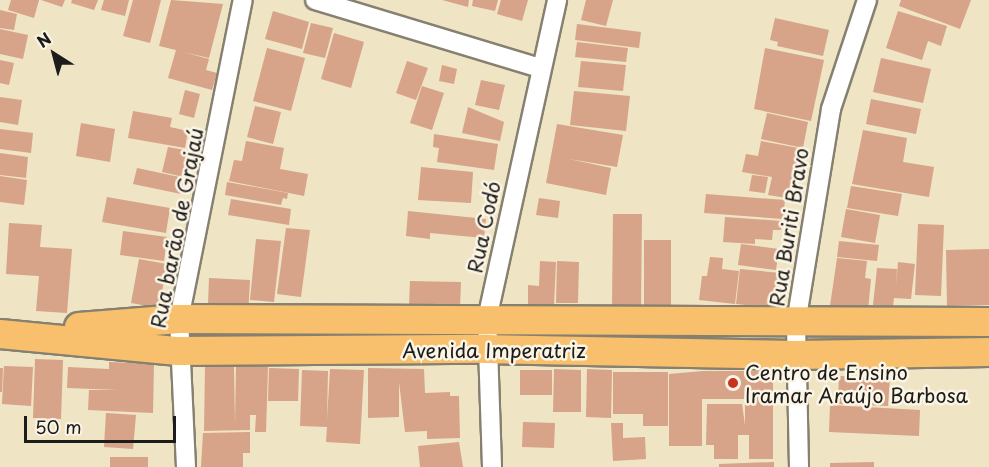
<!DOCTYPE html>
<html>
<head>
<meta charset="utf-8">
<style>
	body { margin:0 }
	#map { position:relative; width:989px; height:467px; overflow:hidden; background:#efe4c4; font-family:"Playpen Sans",sans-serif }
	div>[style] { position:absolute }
	.building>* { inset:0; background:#d7a389 }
	.roads { filter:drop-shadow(2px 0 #868070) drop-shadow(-2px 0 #868070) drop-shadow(0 2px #868070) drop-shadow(0 -2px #868070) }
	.minor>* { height:18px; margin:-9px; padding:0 9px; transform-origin:9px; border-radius:9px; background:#fff }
	.primary>* { height:28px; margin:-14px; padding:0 14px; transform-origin:14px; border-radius:14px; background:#f8bf6c }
	.dots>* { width:16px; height:16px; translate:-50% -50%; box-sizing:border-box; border:3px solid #fcf5e5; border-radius:50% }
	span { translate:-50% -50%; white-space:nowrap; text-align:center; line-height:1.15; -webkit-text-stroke:5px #fcf5e5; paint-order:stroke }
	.street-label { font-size:20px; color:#1c1c1c }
	.poi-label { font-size:20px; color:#1c1c1c }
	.left { translate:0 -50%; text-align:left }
	.north { position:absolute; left:24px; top:24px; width:60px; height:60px; -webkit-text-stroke:4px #fcf5e5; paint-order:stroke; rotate:324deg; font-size:16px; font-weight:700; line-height:24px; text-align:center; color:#1c1c1c }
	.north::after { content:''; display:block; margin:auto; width:21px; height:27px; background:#1c1c1c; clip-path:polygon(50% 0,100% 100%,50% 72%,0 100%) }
	.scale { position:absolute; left:24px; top:416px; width:152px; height:27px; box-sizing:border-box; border:3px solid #1c1c1c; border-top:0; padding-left:8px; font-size:18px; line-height:21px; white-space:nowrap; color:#1c1c1c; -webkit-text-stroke:4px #fcf5e5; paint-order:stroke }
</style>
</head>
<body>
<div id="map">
	<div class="building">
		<i style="clip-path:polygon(11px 0,39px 0,34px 18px,8px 10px)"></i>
		<i style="clip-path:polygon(41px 0,65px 0,62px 7px)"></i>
		<i style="clip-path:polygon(72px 0,98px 0,94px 10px,71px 3px)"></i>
		<i style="clip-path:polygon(104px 0,129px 0,125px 16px,101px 10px)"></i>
		<i style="clip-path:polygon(133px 0,161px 0,150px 43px,123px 36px)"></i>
		<i style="clip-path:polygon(171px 0,223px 4px,209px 58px,183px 52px,209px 59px,206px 70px,217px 73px,212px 90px,168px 78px,176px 50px,159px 46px)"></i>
		<i style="clip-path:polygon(442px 0,469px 0,468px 7px)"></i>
		<i style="clip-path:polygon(473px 0,498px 0,495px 11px,472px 6px)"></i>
		<i style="clip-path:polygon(501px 0,528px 0,522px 21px,497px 14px)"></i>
		<i style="clip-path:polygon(586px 0,613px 0,606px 26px,581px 20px)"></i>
		<i style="clip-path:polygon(901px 0,971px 0,960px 29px,899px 6px)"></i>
		<i style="clip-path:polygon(0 10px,17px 14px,14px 30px,0 28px)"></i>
		<i style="clip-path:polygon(273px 11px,309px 22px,302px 49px,265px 39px)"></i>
		<i style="clip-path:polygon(898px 11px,947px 26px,941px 46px,928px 41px,922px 60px,886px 48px)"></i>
		<i style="clip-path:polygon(775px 18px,829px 30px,823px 56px,777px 46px,778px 42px,770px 40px)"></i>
		<i style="clip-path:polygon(311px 23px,333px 28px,325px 58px,303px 53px)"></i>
		<i style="clip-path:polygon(577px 24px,641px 32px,639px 48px,575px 40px)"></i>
		<i style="clip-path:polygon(0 29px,28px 35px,23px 59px,0 54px)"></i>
		<i style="clip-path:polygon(334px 33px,364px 42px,351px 88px,321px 79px)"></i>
		<i style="clip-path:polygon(577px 42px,628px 48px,626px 62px,575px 57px)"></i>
		<i style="clip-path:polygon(267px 48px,305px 58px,291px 111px,253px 101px)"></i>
		<i style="clip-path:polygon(765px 48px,824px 60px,811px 121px,754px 109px)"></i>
		<i style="clip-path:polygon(881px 58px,931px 69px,923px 103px,873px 92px)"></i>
		<i style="clip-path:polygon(0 60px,14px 63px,9px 85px,0 83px)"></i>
		<i style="clip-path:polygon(407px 61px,428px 68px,416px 100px,396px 93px)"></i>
		<i style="clip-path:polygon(581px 61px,626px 65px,623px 91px,578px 87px)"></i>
		<i style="clip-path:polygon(442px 65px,457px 69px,454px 84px,439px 81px)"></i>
		<i style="clip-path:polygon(481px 80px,505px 85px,499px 110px,475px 105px)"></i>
		<i style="clip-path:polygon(422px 86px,444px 93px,432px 130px,410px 123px)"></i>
		<i style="clip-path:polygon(185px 90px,200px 94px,194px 118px,179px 114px)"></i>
		<i style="clip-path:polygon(574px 91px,630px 96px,626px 131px,570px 125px)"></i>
		<i style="clip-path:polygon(0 97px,22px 100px,18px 125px,0 122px)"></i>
		<i style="clip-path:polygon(871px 99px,921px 109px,916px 134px,866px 124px)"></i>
		<i style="clip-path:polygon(255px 106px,281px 112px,273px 144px,247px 137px)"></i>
		<i style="clip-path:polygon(468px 107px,504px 122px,500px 141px,462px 133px)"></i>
		<i style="clip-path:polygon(133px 111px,172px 118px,170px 127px,188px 131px,185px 148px,128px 138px)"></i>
		<i style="clip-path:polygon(767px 113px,808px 122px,803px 148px,761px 139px)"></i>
		<i style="clip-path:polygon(81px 123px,115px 129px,110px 162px,76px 156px)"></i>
		<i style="clip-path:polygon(557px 124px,623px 135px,617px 167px,569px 159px,611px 168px,606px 195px,546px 183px)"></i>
		<i style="clip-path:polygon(0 129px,33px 133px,31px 153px,0 149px)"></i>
		<i style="clip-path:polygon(863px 130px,907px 138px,903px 162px,934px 167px,929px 197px,852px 184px)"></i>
		<i style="clip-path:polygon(434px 134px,498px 144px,494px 170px,437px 162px,439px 148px,433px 147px)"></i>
		<i style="clip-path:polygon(246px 141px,284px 148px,280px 169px,308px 174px,304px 196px,229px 181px,234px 160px,242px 161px)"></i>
		<i style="clip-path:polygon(761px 141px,804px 149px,793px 199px,768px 195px,772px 177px,742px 172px,746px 154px,758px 156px)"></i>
		<i style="clip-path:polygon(168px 147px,190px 151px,184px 177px,162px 172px)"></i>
		<i style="clip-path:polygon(0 153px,28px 157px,26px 178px,0 175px)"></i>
		<i style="clip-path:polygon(421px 167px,473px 172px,471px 203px,418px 200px)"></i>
		<i style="clip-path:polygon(137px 168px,184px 178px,181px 194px,133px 184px)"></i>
		<i style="clip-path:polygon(752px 175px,768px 177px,765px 193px,749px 191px)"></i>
		<i style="clip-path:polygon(0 176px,27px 180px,24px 205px,0 202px)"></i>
		<i style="clip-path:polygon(227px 182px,288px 193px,287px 199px,283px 198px,281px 205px,225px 195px)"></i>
		<i style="clip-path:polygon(851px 186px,902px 194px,898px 216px,847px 208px)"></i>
		<i style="clip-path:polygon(706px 194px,785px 200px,783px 219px,704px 213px)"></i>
		<i style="clip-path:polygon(107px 197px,170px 208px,166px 233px,102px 222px)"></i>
		<i style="clip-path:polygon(539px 198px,560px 201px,558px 218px,536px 215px)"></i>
		<i style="clip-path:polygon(231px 199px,291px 209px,289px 225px,228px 215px)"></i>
		<i style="clip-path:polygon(846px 209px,880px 215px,875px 243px,841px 237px)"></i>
		<i style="clip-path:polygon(408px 211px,486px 219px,484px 238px,430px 233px,430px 239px,406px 236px)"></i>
		<i style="clip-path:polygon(613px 214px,642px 214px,641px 306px,612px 306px)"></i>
		<i style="clip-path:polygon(725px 217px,782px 221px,781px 230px,773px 230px,772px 240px,755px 239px,755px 244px,723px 242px)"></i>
		<i style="clip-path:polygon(9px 223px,42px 225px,40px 247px,72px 249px,67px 313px,36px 311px,39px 276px,6px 274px)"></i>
		<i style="clip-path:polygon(918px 224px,944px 225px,941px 296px,915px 295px)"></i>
		<i style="clip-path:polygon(286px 228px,310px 230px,301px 297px,277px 294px)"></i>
		<i style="clip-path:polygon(123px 231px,167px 237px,164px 261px,120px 255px)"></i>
		<i style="clip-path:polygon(256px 239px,281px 241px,274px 302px,250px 300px)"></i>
		<i style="clip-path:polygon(644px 240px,671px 240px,671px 305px,644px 306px)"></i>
		<i style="clip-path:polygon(839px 241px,879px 245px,877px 261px,837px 257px)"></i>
		<i style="clip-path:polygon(741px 244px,779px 249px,776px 270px,738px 265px)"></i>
		<i style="clip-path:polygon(989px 249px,989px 305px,947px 306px,946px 250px)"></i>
		<i style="clip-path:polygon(710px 257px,723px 258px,722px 269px,739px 271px,735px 304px,699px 300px,702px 276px,707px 276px)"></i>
		<i style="clip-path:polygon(837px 258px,867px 261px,865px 278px,871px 279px,868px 310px,830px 306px)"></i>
		<i style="clip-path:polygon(139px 259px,167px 264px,159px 308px,131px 303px)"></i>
		<i style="clip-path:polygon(540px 261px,556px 262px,554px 306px,528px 305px,528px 285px,539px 286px)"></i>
		<i style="clip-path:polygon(557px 261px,579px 262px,578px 303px,556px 303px)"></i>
		<i style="clip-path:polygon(898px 262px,915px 264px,911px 299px,894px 298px,893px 307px,873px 305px,877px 268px,897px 269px,896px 287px)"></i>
		<i style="clip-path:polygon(740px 269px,781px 273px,777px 308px,736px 304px)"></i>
		<i style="clip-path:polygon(209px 278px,250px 280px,248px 315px,208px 305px)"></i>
		<i style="clip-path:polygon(410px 281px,461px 282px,460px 308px,409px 306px)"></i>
		<i style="clip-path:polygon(35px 359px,63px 360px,61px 419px,33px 418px)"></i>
		<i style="clip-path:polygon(109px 362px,154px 364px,153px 413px,88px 410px,89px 390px,118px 390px,67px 388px,68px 367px,109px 369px)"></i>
		<i style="clip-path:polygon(4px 366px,33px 367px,31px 406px,2px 404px)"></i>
		<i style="clip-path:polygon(236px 366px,268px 367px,266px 432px,255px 432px,256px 415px,250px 415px,250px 430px,204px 431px,205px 367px,234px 367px,235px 425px)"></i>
		<i style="clip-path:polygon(0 368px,3px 368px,2px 392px,0 392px)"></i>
		<i style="clip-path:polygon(269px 368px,299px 369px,298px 401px,268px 401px)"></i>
		<i style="clip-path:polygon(368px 368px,424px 369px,425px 393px,450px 392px,450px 396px,459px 396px,460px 438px,427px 439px,427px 431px,405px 432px,399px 382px,399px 417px,368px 418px)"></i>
		<i style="clip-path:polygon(330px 369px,364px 370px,360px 444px,326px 442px,327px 427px,300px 426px,302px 370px,328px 371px,327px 420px)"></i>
		<i style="clip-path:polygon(554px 369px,581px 370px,581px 412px,553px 412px)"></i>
		<i style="clip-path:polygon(587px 369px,612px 370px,611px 418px,586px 417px)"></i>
		<i style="clip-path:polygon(520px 370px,552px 370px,552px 395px,520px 395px)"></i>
		<i style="clip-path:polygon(703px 371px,773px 371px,773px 459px,749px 459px,749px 435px,738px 435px,738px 459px,714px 459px,714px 445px,706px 445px,707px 404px,742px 404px,745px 425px,745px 399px,702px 399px,702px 446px,669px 446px,669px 374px)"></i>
		<i style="clip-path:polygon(613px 372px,668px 372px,668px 426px,643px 426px,643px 414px,613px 414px)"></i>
		<i style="clip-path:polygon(839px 376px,890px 377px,888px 406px,838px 404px)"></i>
		<i style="clip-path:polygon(830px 405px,920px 410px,919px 436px,829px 432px)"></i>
		<i style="clip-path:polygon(106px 413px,136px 415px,133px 449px,104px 447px)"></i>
		<i style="clip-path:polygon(523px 422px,555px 423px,554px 448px,522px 447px)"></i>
		<i style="clip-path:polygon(611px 423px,623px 423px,623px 438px,645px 437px,646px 459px,613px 461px)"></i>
		<i style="clip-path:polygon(250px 432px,250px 453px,243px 453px,243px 467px,201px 467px,203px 433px)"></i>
		<i style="clip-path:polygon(459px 442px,463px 467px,420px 467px,418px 446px)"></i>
		<i style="clip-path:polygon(110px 457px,148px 457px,148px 467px,110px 467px)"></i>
		<i style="clip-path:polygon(774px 462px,774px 467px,719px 467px,719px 464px)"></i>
		<i style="clip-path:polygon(874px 462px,874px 467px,830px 467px,830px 463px)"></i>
	</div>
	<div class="roads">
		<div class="minor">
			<i style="left:315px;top:0;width:235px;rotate:16.8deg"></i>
			<i style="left:186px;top:467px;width:148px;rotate:-92.7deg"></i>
			<i style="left:179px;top:319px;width:325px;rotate:-78.7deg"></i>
			<i style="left:492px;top:467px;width:148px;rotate:-91.9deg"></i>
			<i style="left:487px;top:319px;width:327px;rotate:-77.6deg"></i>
			<i style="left:799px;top:467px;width:144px;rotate:-91.2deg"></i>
			<i style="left:796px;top:323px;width:217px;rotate:-80.7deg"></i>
			<i style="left:831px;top:109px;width:115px;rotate:-71.7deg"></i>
		</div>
		<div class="primary">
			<i style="left:79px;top:327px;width:100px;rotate:-4.6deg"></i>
			<i style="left:179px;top:319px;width:810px;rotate:0.21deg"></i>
			<i style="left:0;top:334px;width:179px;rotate:5.5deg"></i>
			<i style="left:178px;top:351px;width:308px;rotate:-0.4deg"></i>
			<i style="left:486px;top:349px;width:309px;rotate:1.1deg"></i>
			<i style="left:795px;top:355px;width:194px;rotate:-0.9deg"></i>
		</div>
	</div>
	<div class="dots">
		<i style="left:733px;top:383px;background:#c8321e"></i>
	</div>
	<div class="street-label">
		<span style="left:484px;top:227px;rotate:-78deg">Rua Codó</span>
		<span style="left:789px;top:227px;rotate:-81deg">Rua Buriti Bravo</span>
		<span style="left:177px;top:228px;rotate:-79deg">Rua barão de Grajaú</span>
		<span style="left:494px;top:350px">Avenida Imperatriz</span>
	</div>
	<div class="poi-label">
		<span class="left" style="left:745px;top:384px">Centro de Ensino<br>Iramar Araújo Barbosa</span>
	</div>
	<div class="north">N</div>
	<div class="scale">50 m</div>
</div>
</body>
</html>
